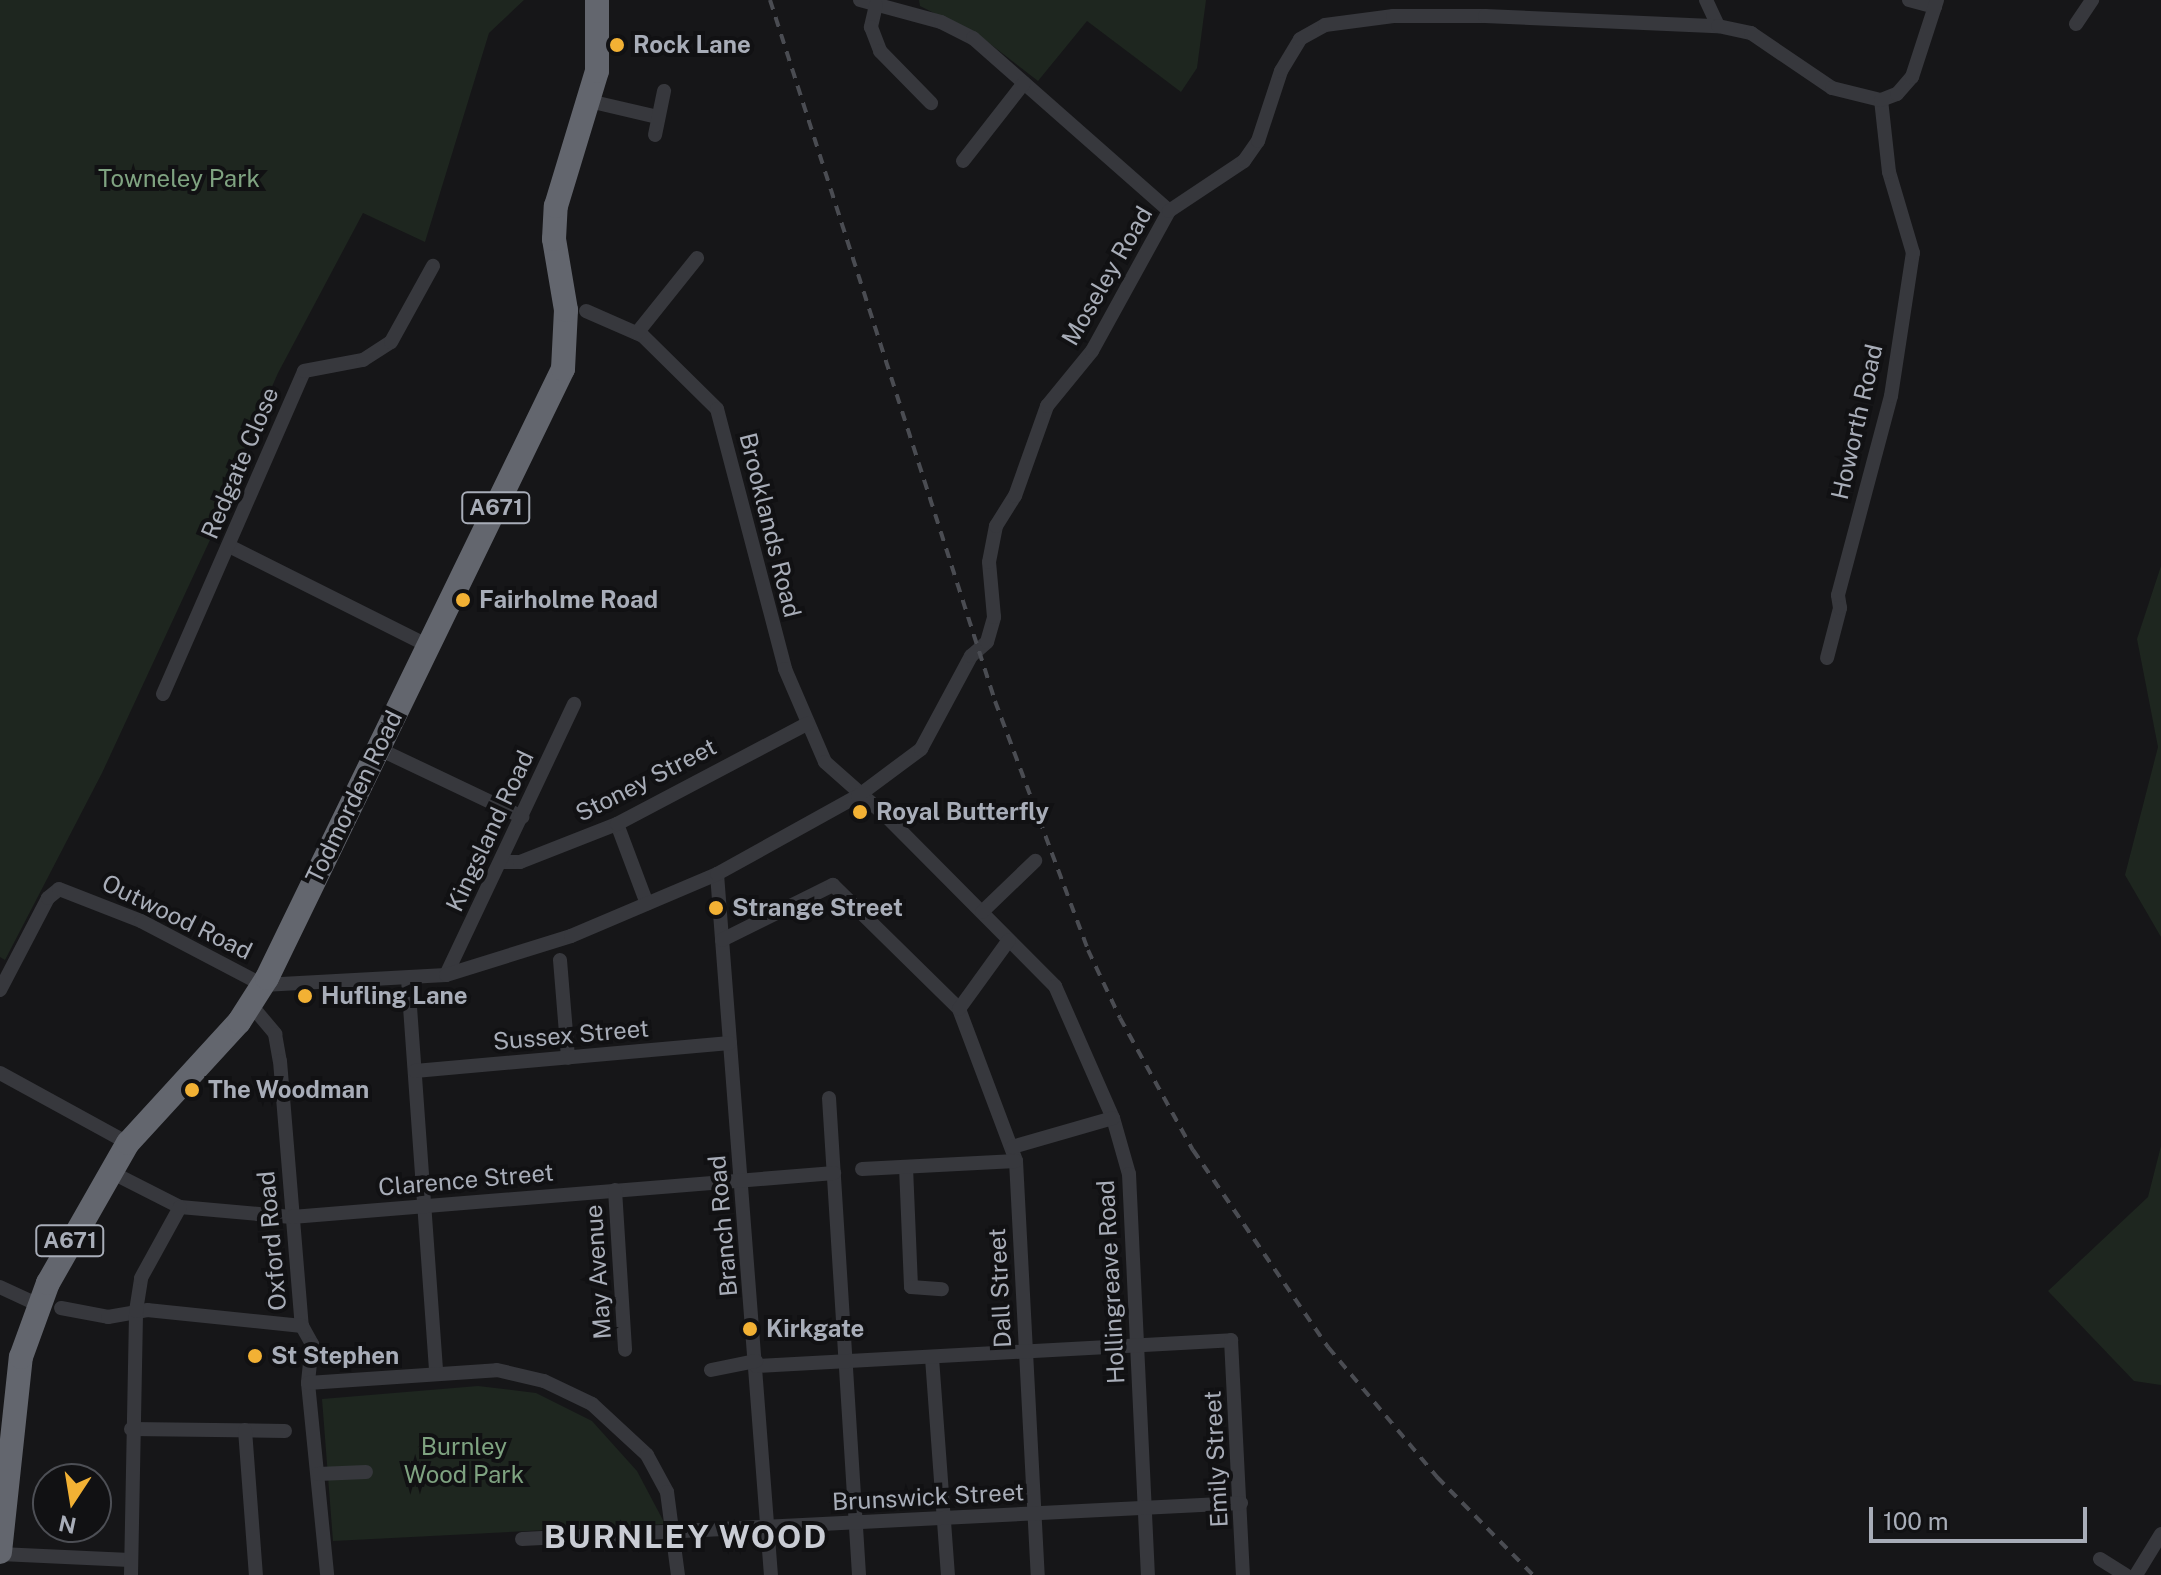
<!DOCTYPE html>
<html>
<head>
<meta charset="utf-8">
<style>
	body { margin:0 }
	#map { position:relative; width:2161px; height:1575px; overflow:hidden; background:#161618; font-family:"Public Sans",sans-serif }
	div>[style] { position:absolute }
	.green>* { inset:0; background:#1e261f }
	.street>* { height:14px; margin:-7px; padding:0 7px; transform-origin:7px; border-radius:7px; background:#37383d }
	.highway>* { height:24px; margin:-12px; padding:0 12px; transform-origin:12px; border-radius:12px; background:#63666e }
	.rail>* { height:4px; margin-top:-2px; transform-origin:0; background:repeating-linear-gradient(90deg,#4a4c52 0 10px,transparent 0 18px) }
	.dots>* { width:22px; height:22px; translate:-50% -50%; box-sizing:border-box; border:4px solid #111113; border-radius:50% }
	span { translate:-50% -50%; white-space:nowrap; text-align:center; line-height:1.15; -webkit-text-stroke:8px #111113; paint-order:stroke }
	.shield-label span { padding:2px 6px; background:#111113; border:2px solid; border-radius:6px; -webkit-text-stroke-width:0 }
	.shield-label { font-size:22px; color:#a8adb8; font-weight:700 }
	.poi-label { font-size:24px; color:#a8adb8; font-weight:700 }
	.left { translate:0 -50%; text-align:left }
	.park-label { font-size:24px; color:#7fa381 }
	.street-label { font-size:24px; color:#a8adb8 }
	.district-label { font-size:32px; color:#c9ccd4; font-weight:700; letter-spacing:2px }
	.north { position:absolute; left:32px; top:1463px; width:80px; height:80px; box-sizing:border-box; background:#111113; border:2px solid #4d4f55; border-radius:50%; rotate:192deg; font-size:22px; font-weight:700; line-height:32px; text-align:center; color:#a8adb8 }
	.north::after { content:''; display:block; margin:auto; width:28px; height:36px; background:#f2b134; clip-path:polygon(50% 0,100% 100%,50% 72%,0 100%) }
	.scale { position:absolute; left:1869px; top:1507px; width:218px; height:36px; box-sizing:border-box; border:4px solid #a8adb8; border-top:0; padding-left:10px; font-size:24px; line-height:28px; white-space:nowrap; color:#a8adb8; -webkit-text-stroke:6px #111113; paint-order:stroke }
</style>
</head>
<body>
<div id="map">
	<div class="green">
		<i style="clip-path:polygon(0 0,524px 0,489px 33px,425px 242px,363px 213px,278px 373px,230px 482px,235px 486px,102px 773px,5px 960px,0 957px)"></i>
		<i style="clip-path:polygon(919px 0,1206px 0,1197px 68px,1181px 92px,1087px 21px,1038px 81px,980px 36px,920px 6px)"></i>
		<i style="clip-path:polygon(2161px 566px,2161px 937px,2125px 875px,2158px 747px,2137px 639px)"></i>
		<i style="clip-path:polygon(2161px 1146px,2161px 1385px,2134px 1381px,2048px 1291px,2148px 1197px)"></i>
		<i style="clip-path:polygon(478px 1386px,536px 1393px,592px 1421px,637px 1471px,665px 1524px,333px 1541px,322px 1399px)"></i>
	</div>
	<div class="street">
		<i style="left:860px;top:0;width:84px;rotate:15.2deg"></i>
		<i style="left:941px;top:22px;width:36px;rotate:27deg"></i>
		<i style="left:973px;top:38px;width:261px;rotate:41.4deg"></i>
		<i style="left:1706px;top:0;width:29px;rotate:65deg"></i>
		<i style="left:1909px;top:0;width:27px;rotate:15deg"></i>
		<i style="left:876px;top:5px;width:23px;rotate:103deg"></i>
		<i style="left:871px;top:27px;width:26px;rotate:69deg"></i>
		<i style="left:880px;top:51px;width:73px;rotate:45.6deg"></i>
		<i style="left:2076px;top:24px;width:29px;rotate:-56deg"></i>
		<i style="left:589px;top:101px;width:71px;rotate:13.1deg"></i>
		<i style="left:655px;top:135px;width:45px;rotate:-78.4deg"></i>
		<i style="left:963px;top:161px;width:99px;rotate:-52deg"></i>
		<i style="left:586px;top:311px;width:62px;rotate:23.7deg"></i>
		<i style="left:643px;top:336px;width:104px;rotate:44.6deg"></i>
		<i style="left:717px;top:409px;width:269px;rotate:75.3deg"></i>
		<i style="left:785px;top:669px;width:101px;rotate:66.7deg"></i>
		<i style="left:825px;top:762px;width:81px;rotate:41.5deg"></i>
		<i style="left:886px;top:816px;width:240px;rotate:45.2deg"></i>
		<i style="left:1055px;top:986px;width:144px;rotate:66.3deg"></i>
		<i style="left:1113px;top:1118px;width:58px;rotate:74.1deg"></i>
		<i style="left:1129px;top:1174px;width:401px;rotate:87.3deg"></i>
		<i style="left:637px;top:333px;width:96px;rotate:-51.3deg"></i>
		<i style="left:229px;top:546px;width:221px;rotate:26.6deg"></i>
		<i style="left:1827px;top:658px;width:52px;rotate:-75.4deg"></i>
		<i style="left:1840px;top:608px;width:13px;rotate:-99deg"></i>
		<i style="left:1838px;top:595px;width:206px;rotate:-75.1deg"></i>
		<i style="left:1891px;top:396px;width:145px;rotate:-81.3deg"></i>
		<i style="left:1913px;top:253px;width:84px;rotate:-106.5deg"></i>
		<i style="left:1889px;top:172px;width:72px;rotate:-96.3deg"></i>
		<i style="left:163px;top:694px;width:352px;rotate:-66.4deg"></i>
		<i style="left:304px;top:371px;width:60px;rotate:-10.6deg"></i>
		<i style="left:363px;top:360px;width:33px;rotate:-33deg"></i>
		<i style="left:391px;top:342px;width:87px;rotate:-61.1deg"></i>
		<i style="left:377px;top:748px;width:161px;rotate:25.4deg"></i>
		<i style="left:617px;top:824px;width:85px;rotate:69.4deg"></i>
		<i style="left:500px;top:862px;width:20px"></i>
		<i style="left:520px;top:862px;width:104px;rotate:-21.4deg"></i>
		<i style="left:617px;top:824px;width:215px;rotate:-27.8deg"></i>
		<i style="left:717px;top:874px;width:703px;rotate:85.6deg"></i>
		<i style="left:982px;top:912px;width:74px;rotate:-43.9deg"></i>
		<i style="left:722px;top:940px;width:124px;rotate:-26.4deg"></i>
		<i style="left:833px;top:885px;width:177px;rotate:44.5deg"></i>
		<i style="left:959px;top:1009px;width:162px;rotate:69.4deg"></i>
		<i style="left:1016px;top:1161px;width:415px;rotate:87deg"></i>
		<i style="left:560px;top:960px;width:98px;rotate:85.3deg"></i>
		<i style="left:446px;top:975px;width:300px;rotate:-64.7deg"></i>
		<i style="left:408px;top:979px;width:393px;rotate:85.9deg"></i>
		<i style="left:0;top:990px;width:104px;rotate:-62.4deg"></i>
		<i style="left:48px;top:898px;width:14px;rotate:-39deg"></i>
		<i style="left:59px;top:889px;width:88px;rotate:21.3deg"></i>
		<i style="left:141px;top:921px;width:138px;rotate:27.7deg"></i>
		<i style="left:263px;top:985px;width:183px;rotate:-3.1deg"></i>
		<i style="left:446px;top:975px;width:131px;rotate:-17.3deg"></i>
		<i style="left:571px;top:936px;width:159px;rotate:-23deg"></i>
		<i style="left:717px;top:874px;width:161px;rotate:-29deg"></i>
		<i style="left:858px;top:796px;width:79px;rotate:-36.7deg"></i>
		<i style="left:921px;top:749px;width:106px;rotate:-61.7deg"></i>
		<i style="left:971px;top:656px;width:21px;rotate:-41deg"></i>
		<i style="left:987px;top:642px;width:26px;rotate:-74deg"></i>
		<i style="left:994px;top:617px;width:55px;rotate:-95.2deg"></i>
		<i style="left:989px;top:562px;width:37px;rotate:-79deg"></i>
		<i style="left:996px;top:526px;width:36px;rotate:-58deg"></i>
		<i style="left:1015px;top:496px;width:96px;rotate:-70.4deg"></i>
		<i style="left:1047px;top:406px;width:71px;rotate:-50.7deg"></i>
		<i style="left:1092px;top:351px;width:160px;rotate:-61.2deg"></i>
		<i style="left:1169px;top:211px;width:90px;rotate:-33.7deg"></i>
		<i style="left:1244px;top:161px;width:24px;rotate:-55deg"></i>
		<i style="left:1258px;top:141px;width:74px;rotate:-71.8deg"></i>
		<i style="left:1281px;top:71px;width:37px;rotate:-59deg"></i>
		<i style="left:1300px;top:39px;width:29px;rotate:-29deg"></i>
		<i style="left:1325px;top:25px;width:69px;rotate:-7.5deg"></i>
		<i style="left:1393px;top:16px;width:92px"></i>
		<i style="left:1485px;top:16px;width:233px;rotate:2.5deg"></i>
		<i style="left:1718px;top:26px;width:34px;rotate:12deg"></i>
		<i style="left:1751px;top:33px;width:98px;rotate:34.2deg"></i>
		<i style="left:1832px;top:88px;width:50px;rotate:13.8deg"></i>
		<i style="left:1881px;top:100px;width:17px;rotate:-21deg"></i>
		<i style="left:1897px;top:94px;width:23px;rotate:-49deg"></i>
		<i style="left:1912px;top:77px;width:81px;rotate:-72deg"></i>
		<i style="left:251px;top:1005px;width:38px;rotate:50deg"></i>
		<i style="left:275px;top:1034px;width:27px;rotate:80deg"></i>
		<i style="left:280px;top:1061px;width:266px;rotate:85.3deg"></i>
		<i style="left:302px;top:1326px;width:21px;rotate:61deg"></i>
		<i style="left:312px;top:1344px;width:39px;rotate:96deg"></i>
		<i style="left:308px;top:1383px;width:193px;rotate:84.3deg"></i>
		<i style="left:959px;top:1009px;width:85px;rotate:-54.1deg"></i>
		<i style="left:415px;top:1071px;width:316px;rotate:-5.1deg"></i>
		<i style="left:0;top:1073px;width:146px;rotate:28.7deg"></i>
		<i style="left:829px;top:1098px;width:478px;rotate:86.4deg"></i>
		<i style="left:1012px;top:1147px;width:105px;rotate:-16deg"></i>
		<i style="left:906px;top:1167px;width:120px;rotate:87.6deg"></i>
		<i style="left:911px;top:1287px;width:31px;rotate:4deg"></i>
		<i style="left:862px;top:1169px;width:154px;rotate:-3deg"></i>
		<i style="left:109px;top:1171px;width:80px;rotate:26.9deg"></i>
		<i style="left:180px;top:1207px;width:112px;rotate:5.1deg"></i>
		<i style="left:292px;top:1217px;width:544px;rotate:-4.64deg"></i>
		<i style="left:615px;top:1190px;width:160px;rotate:86.4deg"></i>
		<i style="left:0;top:1287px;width:43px;rotate:24.8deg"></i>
		<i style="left:61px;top:1308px;width:48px;rotate:10.8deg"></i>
		<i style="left:108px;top:1317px;width:40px;rotate:-10deg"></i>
		<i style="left:147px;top:1310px;width:156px;rotate:5.9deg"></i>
		<i style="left:932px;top:1358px;width:218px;rotate:85.8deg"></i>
		<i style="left:756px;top:1366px;width:476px;rotate:-3.1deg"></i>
		<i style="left:1231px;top:1340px;width:235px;rotate:87.1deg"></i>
		<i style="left:711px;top:1370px;width:46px;rotate:-11.3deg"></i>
		<i style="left:308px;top:1383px;width:189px;rotate:-3.9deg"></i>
		<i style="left:497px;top:1370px;width:48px;rotate:13.2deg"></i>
		<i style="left:544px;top:1381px;width:53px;rotate:25.6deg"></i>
		<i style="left:592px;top:1404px;width:75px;rotate:42.8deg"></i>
		<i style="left:647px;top:1455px;width:42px;rotate:61.6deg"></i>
		<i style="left:667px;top:1492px;width:84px;rotate:82.5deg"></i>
		<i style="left:131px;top:1429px;width:154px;rotate:0.7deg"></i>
		<i style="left:245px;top:1430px;width:145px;rotate:85.7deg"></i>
		<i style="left:318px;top:1474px;width:48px;rotate:-2.4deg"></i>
		<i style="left:522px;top:1539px;width:720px;rotate:-2.87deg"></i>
		<i style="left:0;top:1554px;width:130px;rotate:2.6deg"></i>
		<i style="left:2100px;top:1559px;width:31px;rotate:32deg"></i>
		<i style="left:131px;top:1575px;width:264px;rotate:-88.9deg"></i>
		<i style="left:136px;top:1311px;width:33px;rotate:-81deg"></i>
		<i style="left:141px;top:1278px;width:81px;rotate:-61.2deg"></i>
		<i style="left:2136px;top:1575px;width:48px;rotate:-58.6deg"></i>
	</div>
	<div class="highway">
		<i style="left:0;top:1552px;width:196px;rotate:-83.9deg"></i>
		<i style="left:21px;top:1357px;width:79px;rotate:-70deg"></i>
		<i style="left:48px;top:1283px;width:161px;rotate:-60.3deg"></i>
		<i style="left:128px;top:1143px;width:164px;rotate:-47.5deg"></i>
		<i style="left:239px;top:1022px;width:52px;rotate:-57.5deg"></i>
		<i style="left:267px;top:978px;width:677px;rotate:-64.08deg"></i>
		<i style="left:563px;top:369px;width:59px;rotate:-87.1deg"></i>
		<i style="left:566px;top:310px;width:72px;rotate:-99.6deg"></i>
		<i style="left:554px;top:239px;width:33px;rotate:-87deg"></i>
		<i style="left:556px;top:206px;width:141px;rotate:-73.1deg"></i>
		<i style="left:597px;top:71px;width:71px;rotate:-90deg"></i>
	</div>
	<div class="rail">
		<i style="left:770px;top:0;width:736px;rotate:72.2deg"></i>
		<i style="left:995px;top:701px;width:266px;rotate:69.5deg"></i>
		<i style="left:1088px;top:950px;width:75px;rotate:64.8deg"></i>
		<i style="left:1120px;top:1018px;width:151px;rotate:61.1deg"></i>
		<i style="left:1193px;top:1150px;width:239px;rotate:55.6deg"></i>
		<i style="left:1328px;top:1347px;width:170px;rotate:50deg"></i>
		<i style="left:1437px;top:1477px;width:137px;rotate:45.6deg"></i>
	</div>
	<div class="dots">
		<i style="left:617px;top:45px;background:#f2b134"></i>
		<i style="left:463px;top:600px;background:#f2b134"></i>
		<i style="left:860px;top:812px;background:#f2b134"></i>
		<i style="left:716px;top:908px;background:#f2b134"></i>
		<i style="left:305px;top:996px;background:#f2b134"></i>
		<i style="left:192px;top:1090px;background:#f2b134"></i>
		<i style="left:750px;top:1329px;background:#f2b134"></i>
		<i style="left:255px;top:1356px;background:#f2b134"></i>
	</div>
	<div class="shield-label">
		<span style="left:496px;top:508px">A671</span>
		<span style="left:70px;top:1241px">A671</span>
	</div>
	<div class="poi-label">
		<span class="left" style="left:633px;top:45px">Rock Lane</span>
		<span class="left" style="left:479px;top:600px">Fairholme Road</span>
		<span class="left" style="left:876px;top:812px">Royal Butterfly</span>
		<span class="left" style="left:732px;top:908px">Strange Street</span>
		<span class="left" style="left:321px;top:996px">Hufling Lane</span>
		<span class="left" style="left:208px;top:1090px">The Woodman</span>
		<span class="left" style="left:766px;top:1329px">Kirkgate</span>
		<span class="left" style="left:271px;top:1356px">St Stephen</span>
	</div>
	<div class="park-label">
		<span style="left:179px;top:179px">Towneley Park</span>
		<span style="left:464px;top:1461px">Burnley<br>Wood Park</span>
	</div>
	<div class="street-label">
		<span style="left:1107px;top:276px;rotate:-60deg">Moseley Road</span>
		<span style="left:1857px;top:422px;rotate:-77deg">Howorth Road</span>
		<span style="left:240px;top:463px;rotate:-67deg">Redgate Close</span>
		<span style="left:770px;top:525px;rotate:76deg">Brooklands Road</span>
		<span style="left:646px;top:780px;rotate:-27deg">Stoney Street</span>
		<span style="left:354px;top:797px;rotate:-64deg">Todmorden Road</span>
		<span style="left:490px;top:831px;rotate:-65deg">Kingsland Road</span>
		<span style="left:177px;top:917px;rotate:26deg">Outwood Road</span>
		<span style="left:571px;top:1035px;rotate:-5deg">Sussex Street</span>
		<span style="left:466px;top:1180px;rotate:-5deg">Clarence Street</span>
		<span style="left:723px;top:1226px;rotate:-95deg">Branch Road</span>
		<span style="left:272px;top:1241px;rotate:-95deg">Oxford Road</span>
		<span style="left:598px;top:1272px;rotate:-94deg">May Avenue</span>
		<span style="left:1111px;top:1282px;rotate:-93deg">Hollingreave Road</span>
		<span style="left:1000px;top:1288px;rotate:-93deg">Dall Street</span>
		<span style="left:1216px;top:1459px;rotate:-93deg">Emily Street</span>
		<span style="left:928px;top:1497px;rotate:-3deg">Brunswick Street</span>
	</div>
	<div class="district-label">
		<span style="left:686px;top:1537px">BURNLEY WOOD</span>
	</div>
	<div class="north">N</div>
	<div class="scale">100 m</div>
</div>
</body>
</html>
